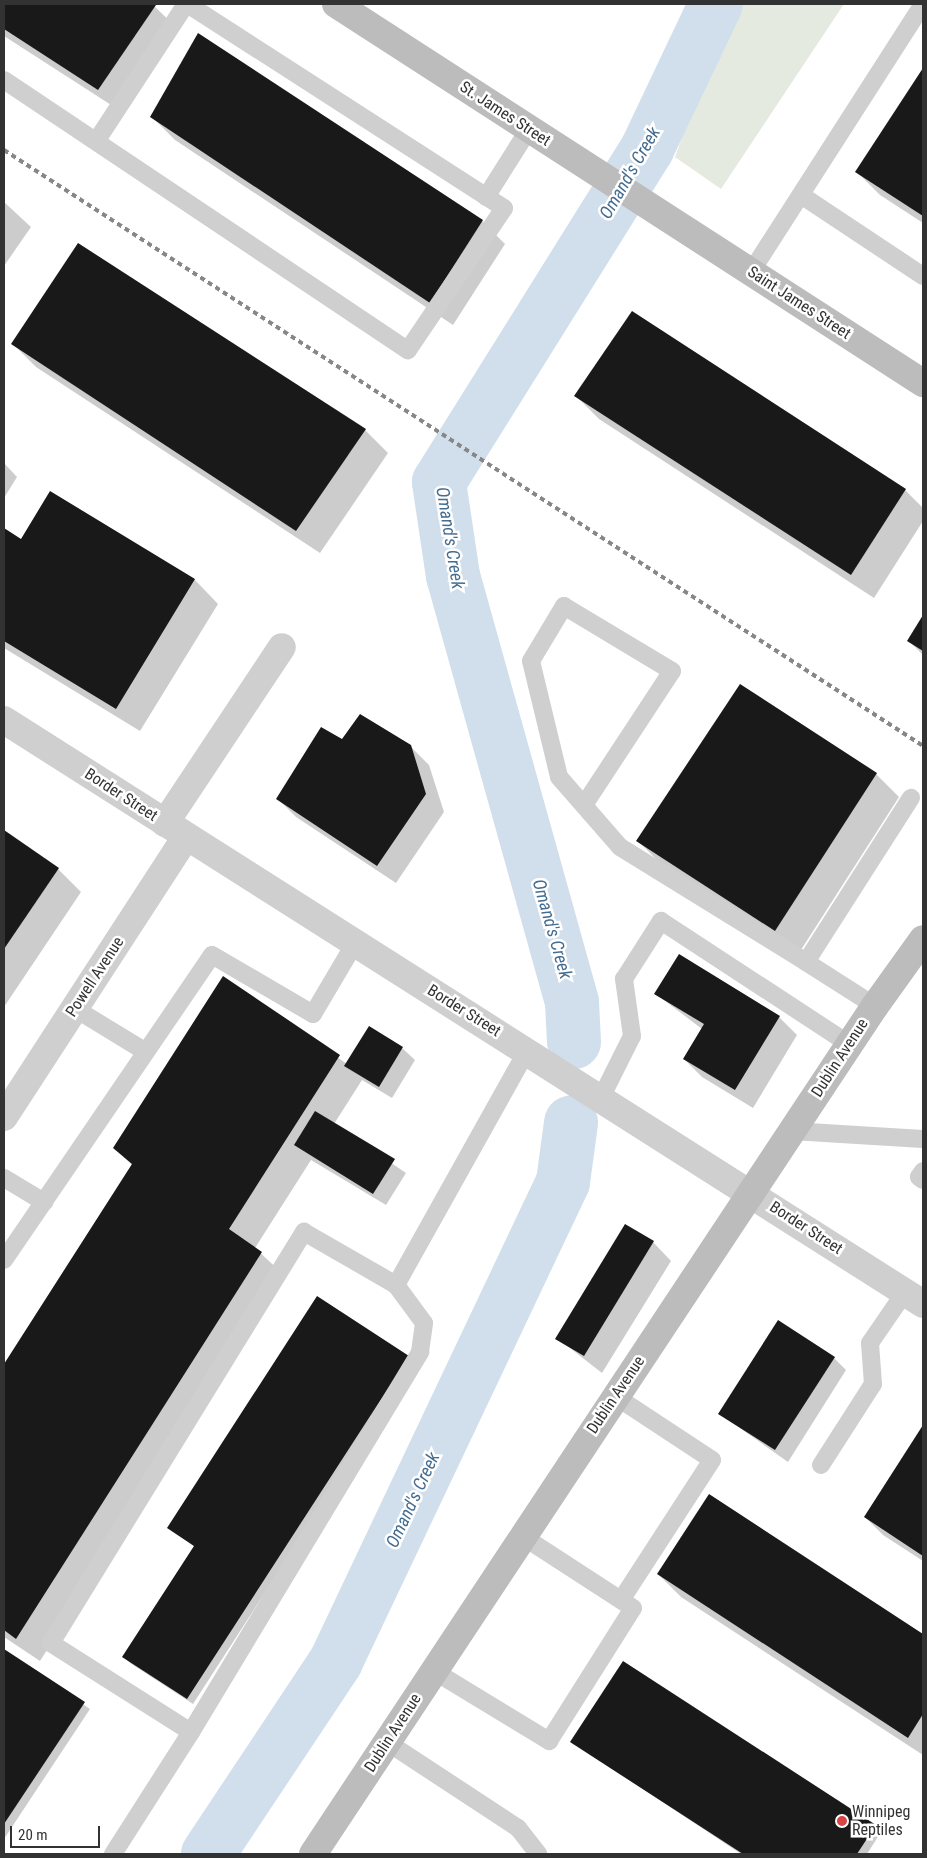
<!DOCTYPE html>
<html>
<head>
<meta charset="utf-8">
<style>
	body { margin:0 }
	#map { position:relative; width:927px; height:1858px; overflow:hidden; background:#fff; font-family:"Roboto Condensed",sans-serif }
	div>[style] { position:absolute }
	.green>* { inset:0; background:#e4eadf }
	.shadow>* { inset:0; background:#0003 }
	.river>* { height:54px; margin:-27px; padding:0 27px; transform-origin:27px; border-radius:27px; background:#d0dfeb }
	.building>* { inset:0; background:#191919 }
	.lane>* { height:18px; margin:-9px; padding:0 9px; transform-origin:9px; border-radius:9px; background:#cfcfcf }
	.street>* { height:28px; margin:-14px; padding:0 14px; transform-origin:14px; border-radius:14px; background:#cfcfcf }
	.secondary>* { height:28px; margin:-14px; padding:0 14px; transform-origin:14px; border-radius:14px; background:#bcbcbc }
	.rail>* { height:4px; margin-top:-2px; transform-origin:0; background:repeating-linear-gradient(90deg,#878787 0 5px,transparent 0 9px) }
	.dots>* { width:14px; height:14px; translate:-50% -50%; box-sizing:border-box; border:2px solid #fff; border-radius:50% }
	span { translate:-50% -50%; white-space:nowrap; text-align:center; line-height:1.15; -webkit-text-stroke:5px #fff; paint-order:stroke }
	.street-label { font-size:16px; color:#323232 }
	.poi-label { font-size:16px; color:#323232 }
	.left { translate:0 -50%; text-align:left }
	.water-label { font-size:18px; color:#456d90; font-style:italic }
	.frame { position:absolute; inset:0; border:5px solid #323232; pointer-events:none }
	.scale { position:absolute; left:10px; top:1826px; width:90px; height:22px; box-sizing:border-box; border:2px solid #323232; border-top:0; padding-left:6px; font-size:15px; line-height:18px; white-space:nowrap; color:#323232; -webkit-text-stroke:4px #fff; paint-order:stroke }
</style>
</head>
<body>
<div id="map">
	<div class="green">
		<i style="clip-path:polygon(730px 4px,844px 4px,721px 189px,675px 157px)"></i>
	</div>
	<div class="shadow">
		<i style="clip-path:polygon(4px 4px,152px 4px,178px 29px,122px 112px,4px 36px)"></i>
		<i style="clip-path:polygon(923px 70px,923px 223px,880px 195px,857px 172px)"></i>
		<i style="clip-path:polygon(152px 117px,482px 221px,505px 244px,453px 325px,175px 140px)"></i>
		<i style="clip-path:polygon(4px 202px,31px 227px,4px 266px)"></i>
		<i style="clip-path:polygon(13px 344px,365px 430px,388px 453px,320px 553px,36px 367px)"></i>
		<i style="clip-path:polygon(576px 396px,905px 490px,923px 508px,923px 521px,874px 598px,599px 419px)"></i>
		<i style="clip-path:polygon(4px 463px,17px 477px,4px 498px)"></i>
		<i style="clip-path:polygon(51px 492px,195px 580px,218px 604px,140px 731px,4px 648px,4px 529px,22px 540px)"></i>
		<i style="clip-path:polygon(923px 618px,923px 655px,909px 641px)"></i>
		<i style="clip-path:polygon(342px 741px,410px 746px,429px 765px,444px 812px,396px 883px,296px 817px,278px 799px)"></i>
		<i style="clip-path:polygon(876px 774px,899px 797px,799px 953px,661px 864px,638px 841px)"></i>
		<i style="clip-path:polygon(4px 831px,58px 869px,81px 892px,4px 1007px)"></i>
		<i style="clip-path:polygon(224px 978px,347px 1064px,402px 1048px,415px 1060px,392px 1098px,362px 1080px,334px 1124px,406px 1173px,386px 1205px,311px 1160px,255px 1248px,285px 1276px,40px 1661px,4px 1637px,4px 1366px,133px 1166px,115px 1148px)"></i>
		<i style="clip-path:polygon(656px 994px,779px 1017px,797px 1035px,753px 1108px,702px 1077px,684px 1059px,702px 1029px)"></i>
		<i style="clip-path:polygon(653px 1242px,671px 1261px,602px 1373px,557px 1338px)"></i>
		<i style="clip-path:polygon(834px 1358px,846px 1370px,788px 1462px,720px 1414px)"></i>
		<i style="clip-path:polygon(414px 1362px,193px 1704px,130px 1663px,124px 1657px,195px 1547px,169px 1528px)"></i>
		<i style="clip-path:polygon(923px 1427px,923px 1561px,883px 1535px,865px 1517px)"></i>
		<i style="clip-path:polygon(710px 1495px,923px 1635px,923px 1755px,681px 1597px,658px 1574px)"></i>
		<i style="clip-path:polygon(4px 1650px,90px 1709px,4px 1839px)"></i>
		<i style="clip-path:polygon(572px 1742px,875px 1826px,881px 1832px,867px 1854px,741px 1854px)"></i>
	</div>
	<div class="river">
		<i style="left:574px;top:1042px;width:40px;rotate:-92.9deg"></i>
		<i style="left:572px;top:1002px;width:442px;rotate:-105.6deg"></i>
		<i style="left:453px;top:576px;width:95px;rotate:-98.5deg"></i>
		<i style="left:439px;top:482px;width:393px;rotate:-58deg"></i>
		<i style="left:647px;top:149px;width:161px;rotate:-64.6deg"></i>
		<i style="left:208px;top:1854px;width:232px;rotate:-56.4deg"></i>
		<i style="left:336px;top:1661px;width:530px;rotate:-64.64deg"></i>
		<i style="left:563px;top:1182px;width:60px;rotate:-82.3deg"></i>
	</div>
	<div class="building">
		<i style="clip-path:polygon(4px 4px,154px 4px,156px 5px,98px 90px,4px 29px)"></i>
		<i style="clip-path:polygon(198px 33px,483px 220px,430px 303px,150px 117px)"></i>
		<i style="clip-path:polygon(923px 68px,923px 216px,855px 172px)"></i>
		<i style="clip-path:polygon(78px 243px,366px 429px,296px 531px,11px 344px)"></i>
		<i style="clip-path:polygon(632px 311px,906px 489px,851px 575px,574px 396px)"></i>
		<i style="clip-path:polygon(50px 491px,195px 579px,116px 709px,4px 641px,4px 528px,21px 539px)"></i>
		<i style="clip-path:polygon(923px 615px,923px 651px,907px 641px)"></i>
		<i style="clip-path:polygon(740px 684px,877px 773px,775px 931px,636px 841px)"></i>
		<i style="clip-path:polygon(360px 714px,411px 745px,426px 794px,377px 866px,276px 799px,321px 727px,342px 739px)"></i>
		<i style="clip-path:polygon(4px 830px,59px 868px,4px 949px)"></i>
		<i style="clip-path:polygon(679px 954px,780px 1016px,735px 1090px,683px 1059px,704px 1024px,654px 994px)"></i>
		<i style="clip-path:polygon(223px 976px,340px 1055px,229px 1229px,262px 1252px,16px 1639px,4px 1630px,4px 1364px,132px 1164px,113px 1148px)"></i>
		<i style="clip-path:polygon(369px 1026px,403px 1047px,379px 1087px,344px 1066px)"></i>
		<i style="clip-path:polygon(315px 1111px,395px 1159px,373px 1194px,294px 1145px)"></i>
		<i style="clip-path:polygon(625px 1224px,654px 1241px,584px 1356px,555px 1339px)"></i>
		<i style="clip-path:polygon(317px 1296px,409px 1356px,187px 1699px,122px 1657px,194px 1546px,167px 1528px)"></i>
		<i style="clip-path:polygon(778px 1320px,835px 1357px,775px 1450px,718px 1414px)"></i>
		<i style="clip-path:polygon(923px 1425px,923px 1556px,864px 1517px)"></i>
		<i style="clip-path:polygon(709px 1494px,923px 1634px,923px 1714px,908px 1738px,657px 1574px)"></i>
		<i style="clip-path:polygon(4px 1649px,85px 1702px,4px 1824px)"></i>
		<i style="clip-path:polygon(623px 1661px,876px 1825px,857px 1854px,743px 1854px,570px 1742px)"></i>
	</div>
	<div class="lane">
		<i style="left:4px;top:80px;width:486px;rotate:33.8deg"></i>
		<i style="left:408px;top:350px;width:171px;rotate:-55.9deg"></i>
		<i style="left:504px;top:208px;width:376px;rotate:-147.2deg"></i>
		<i style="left:97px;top:140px;width:163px;rotate:-56.8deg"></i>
		<i style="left:801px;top:195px;width:146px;rotate:33.6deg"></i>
		<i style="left:486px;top:197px;width:80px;rotate:-57.7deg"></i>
		<i style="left:751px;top:272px;width:318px;rotate:-57.3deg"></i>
		<i style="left:584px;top:805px;width:160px;rotate:-56.7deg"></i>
		<i style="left:672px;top:671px;width:126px;rotate:-149deg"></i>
		<i style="left:564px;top:606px;width:64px;rotate:121deg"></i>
		<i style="left:531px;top:661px;width:119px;rotate:76.4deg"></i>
		<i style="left:559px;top:777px;width:93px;rotate:48.9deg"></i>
		<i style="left:620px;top:847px;width:219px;rotate:31.7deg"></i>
		<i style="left:875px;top:1006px;width:82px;rotate:-147.5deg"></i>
		<i style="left:806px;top:962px;width:195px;rotate:-57.4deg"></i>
		<i style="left:74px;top:1008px;width:84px;rotate:31.4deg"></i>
		<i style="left:601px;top:1098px;width:69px;rotate:-63.4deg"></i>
		<i style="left:632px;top:1036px;width:58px;rotate:-98deg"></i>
		<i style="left:624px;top:979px;width:69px;rotate:-57.5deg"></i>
		<i style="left:661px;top:921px;width:225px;rotate:33.2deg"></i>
		<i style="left:792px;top:1131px;width:131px;rotate:3.5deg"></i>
		<i style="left:923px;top:1171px;width:7px;rotate:124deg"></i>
		<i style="left:919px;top:1177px;width:5px;rotate:37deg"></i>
		<i style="left:4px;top:1178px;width:47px;rotate:31deg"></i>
		<i style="left:4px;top:1260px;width:369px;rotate:-55.7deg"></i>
		<i style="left:212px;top:955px;width:117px;rotate:30.3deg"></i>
		<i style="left:313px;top:1014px;width:82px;rotate:-59.4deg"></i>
		<i style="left:615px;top:1396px;width:116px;rotate:33.4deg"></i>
		<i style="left:712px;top:1460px;width:167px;rotate:123deg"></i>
		<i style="left:821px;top:1465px;width:96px;rotate:-57.3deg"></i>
		<i style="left:873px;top:1384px;width:41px;rotate:-94.2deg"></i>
		<i style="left:870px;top:1343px;width:62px;rotate:-55.5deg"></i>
		<i style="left:434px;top:1671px;width:135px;rotate:31.3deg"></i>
		<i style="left:549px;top:1741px;width:157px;rotate:-57.7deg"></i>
		<i style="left:633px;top:1608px;width:132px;rotate:-147deg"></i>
		<i style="left:191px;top:1732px;width:444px;rotate:-58.9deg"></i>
		<i style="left:420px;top:1352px;width:29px;rotate:-82deg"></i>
		<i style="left:424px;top:1323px;width:47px;rotate:-126.4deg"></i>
		<i style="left:387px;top:1742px;width:157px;rotate:33.3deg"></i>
		<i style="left:518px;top:1828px;width:33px;rotate:52deg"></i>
		<i style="left:113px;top:1854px;width:145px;rotate:-57.4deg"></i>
		<i style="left:191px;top:1732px;width:166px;rotate:-147.6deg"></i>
		<i style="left:51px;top:1643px;width:483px;rotate:-58.4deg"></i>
		<i style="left:304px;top:1232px;width:106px;rotate:29.9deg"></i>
		<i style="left:396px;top:1285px;width:268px;rotate:-60.8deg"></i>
	</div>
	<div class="street">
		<i style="left:4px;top:720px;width:1089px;rotate:32.43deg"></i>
		<i style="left:165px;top:823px;width:211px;rotate:-56.4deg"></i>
		<i style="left:4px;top:1117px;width:334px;rotate:-57deg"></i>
	</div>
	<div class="secondary">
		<i style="left:336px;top:4px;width:699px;rotate:32.85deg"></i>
		<i style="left:313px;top:1854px;width:1017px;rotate:-56.47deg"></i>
		<i style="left:875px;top:1006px;width:82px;rotate:-54.4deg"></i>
	</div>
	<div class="rail">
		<i style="left:4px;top:150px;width:1095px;rotate:32.96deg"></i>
	</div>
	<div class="dots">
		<i style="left:842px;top:1821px;background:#d94444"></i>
	</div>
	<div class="street-label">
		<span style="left:505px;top:114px;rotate:33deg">St. James Street</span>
		<span style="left:799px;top:303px;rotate:33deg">Saint James Street</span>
		<span style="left:121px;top:795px;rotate:33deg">Border Street</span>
		<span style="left:95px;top:977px;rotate:-57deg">Powell Avenue</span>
		<span style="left:464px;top:1011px;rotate:32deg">Border Street</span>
		<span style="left:840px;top:1058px;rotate:-57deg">Dublin Avenue</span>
		<span style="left:806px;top:1228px;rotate:33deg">Border Street</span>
		<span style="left:616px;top:1395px;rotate:-56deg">Dublin Avenue</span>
		<span style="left:393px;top:1733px;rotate:-57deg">Dublin Avenue</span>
	</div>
	<div class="poi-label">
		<span class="left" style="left:852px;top:1821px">Winnipeg<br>Reptiles</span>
	</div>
	<div class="water-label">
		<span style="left:630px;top:173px;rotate:-60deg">Omand's Creek</span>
		<span style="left:450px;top:538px;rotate:81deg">Omand's Creek</span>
		<span style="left:552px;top:929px;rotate:74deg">Omand's Creek</span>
		<span style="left:413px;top:1500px;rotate:-65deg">Omand's Creek</span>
	</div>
	<div class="frame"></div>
	<div class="scale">20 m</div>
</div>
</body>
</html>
